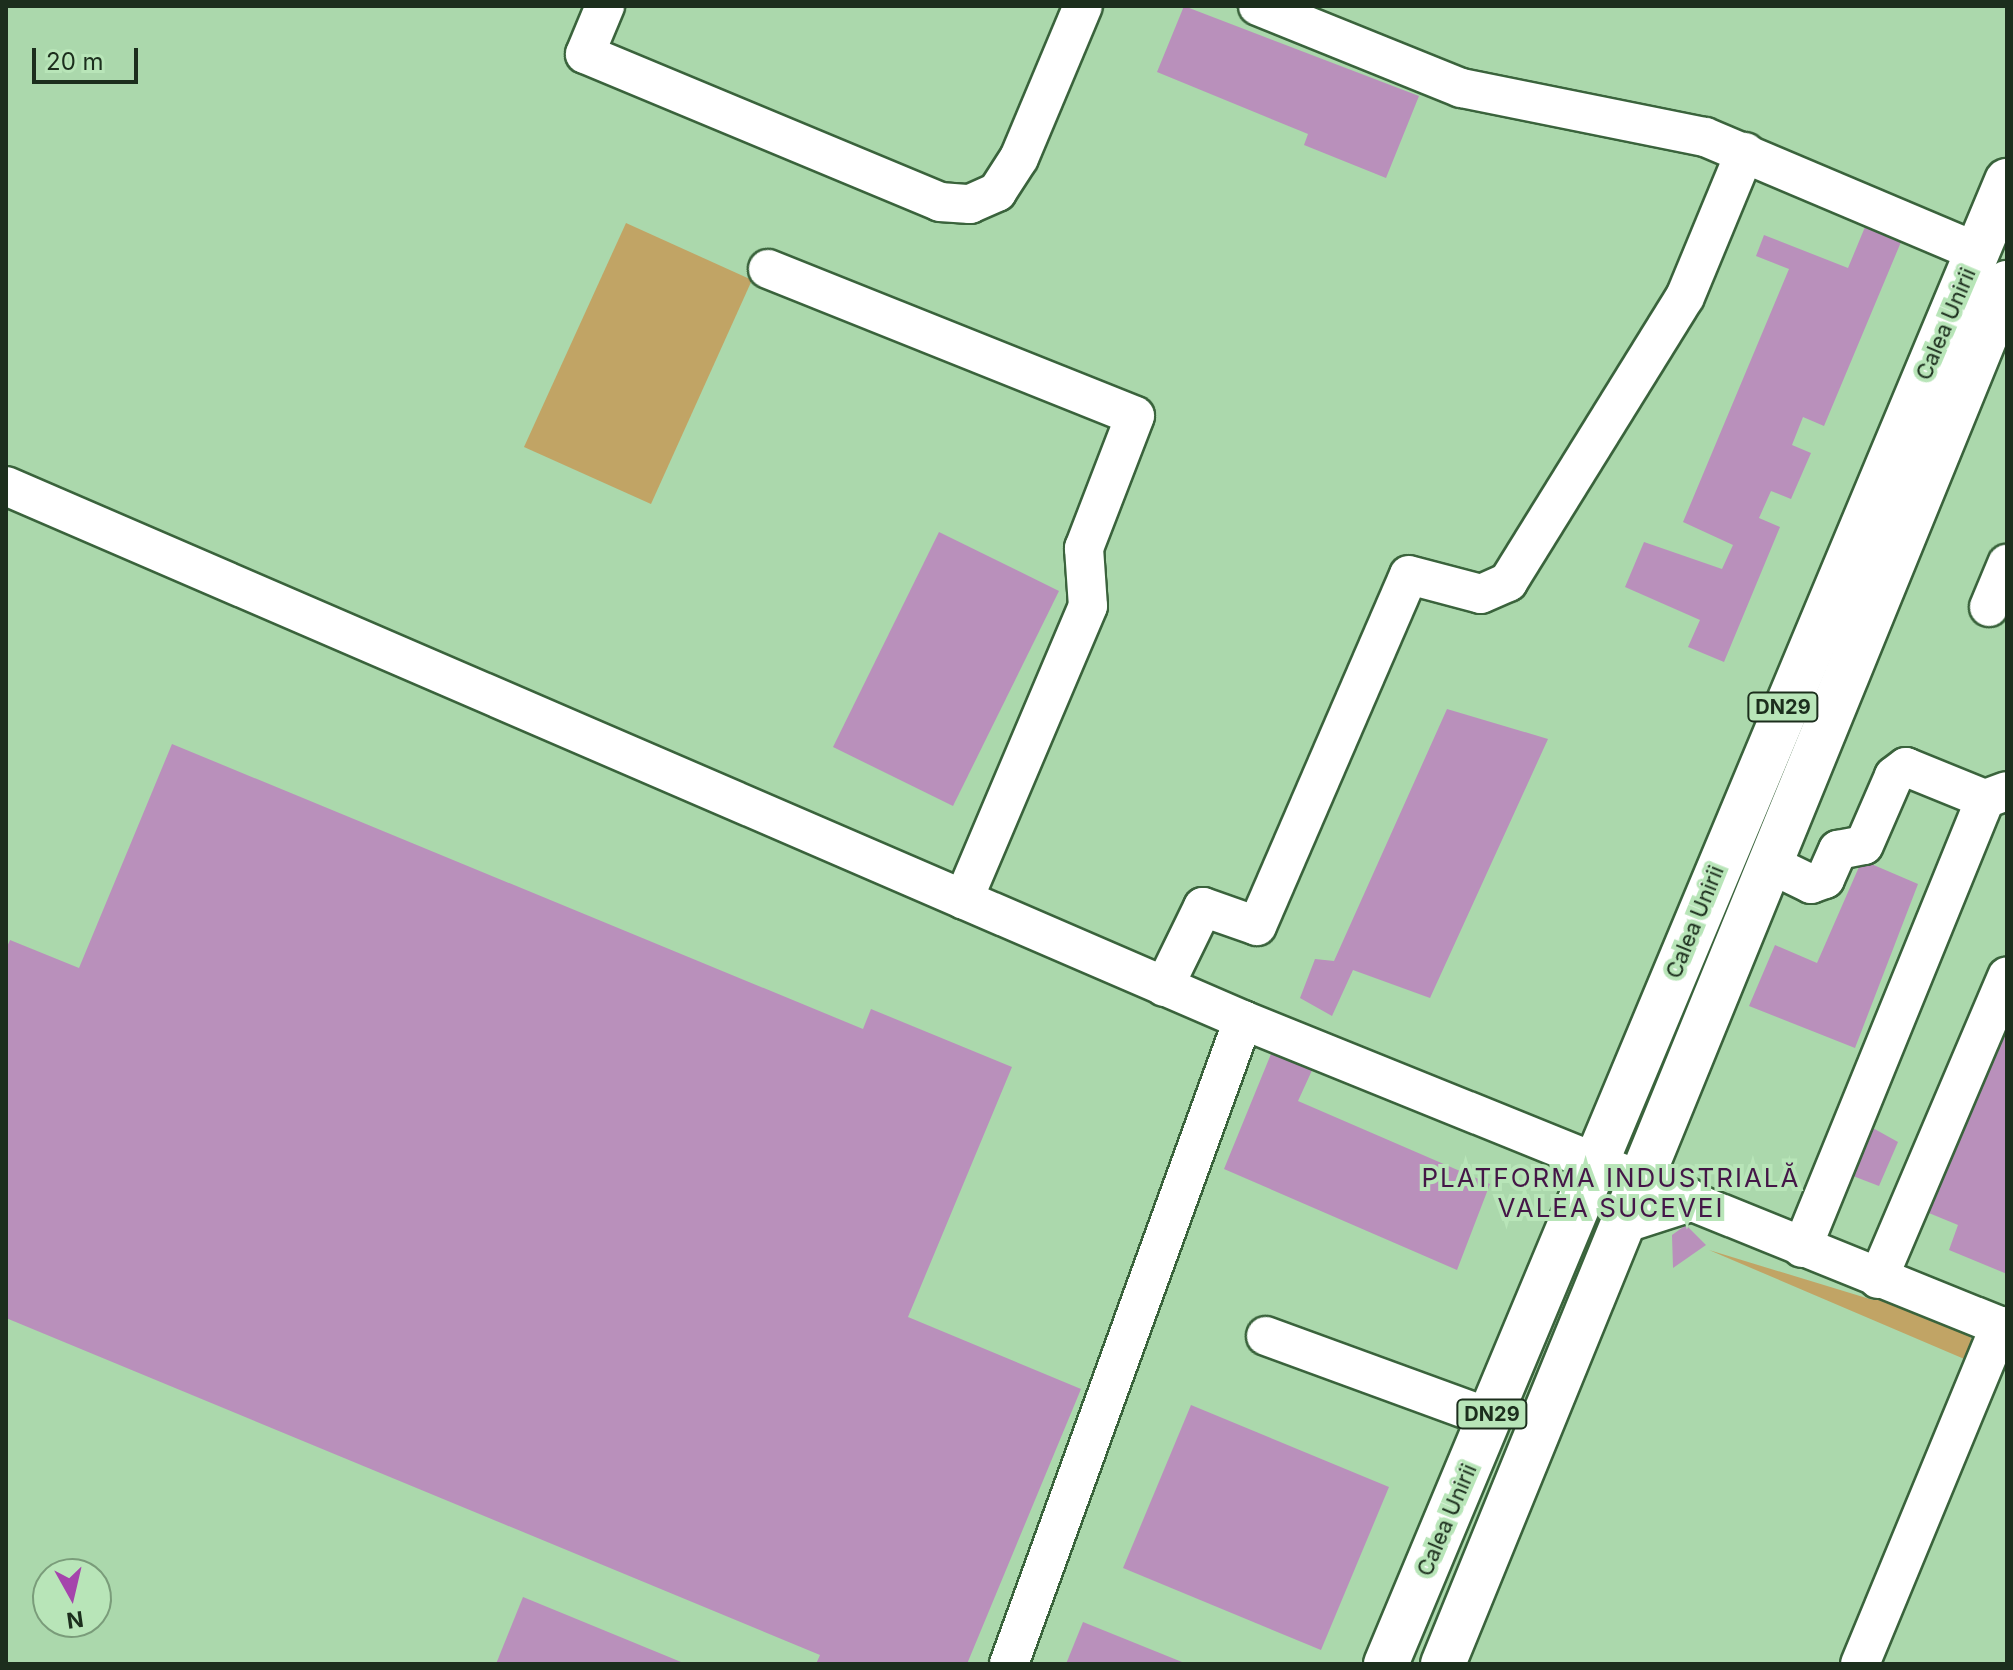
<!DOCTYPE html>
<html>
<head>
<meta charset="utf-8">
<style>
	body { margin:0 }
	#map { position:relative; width:2013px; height:1670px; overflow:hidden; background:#abd8ac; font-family:Inter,sans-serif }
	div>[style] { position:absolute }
	.green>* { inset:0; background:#c1a465 }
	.building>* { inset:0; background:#b990bb }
	.roads { filter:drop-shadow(2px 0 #3a633c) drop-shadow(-2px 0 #3a633c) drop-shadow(0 2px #3a633c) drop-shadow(0 -2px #3a633c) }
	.minor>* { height:38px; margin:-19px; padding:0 19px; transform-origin:19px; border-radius:19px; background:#fff }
	.major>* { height:44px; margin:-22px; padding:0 22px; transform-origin:22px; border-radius:22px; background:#fff }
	span { translate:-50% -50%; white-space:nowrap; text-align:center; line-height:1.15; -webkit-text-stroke:8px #b8e5b8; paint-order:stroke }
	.shield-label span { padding:2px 6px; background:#b8e5b8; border:2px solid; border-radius:6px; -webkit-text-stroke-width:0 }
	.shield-label { font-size:20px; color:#1c2e1d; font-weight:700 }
	.street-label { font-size:22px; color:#1c2e1d }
	.quarter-label { font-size:26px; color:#441647; letter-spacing:2px }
	.frame { position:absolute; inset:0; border:8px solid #1c2e1d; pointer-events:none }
	.north { position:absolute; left:32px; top:1558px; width:80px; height:80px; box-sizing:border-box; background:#b8e5b8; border:2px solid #7a9c7a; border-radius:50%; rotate:172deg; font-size:22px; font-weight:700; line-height:32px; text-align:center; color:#1c2e1d }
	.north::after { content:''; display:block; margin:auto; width:28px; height:36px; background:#a544ac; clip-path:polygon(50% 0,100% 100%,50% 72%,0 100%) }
	.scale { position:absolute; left:32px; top:48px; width:106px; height:36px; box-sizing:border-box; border:4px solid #1c2e1d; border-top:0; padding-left:10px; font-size:24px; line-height:28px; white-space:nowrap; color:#1c2e1d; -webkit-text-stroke:6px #b8e5b8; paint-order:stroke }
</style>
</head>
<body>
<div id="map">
	<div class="green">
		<i style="clip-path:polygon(626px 223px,752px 280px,651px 504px,524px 447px)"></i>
		<i style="clip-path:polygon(1709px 1250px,1873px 1300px,1882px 1296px,1970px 1335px,1976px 1364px)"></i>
	</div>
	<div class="building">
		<i style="clip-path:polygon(1184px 6px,1419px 96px,1386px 178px,1304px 145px,1308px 134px,1157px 72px)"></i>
		<i style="clip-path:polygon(1865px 227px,1901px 242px,1824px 426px,1803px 417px,1792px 445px,1811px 453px,1791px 499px,1771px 491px,1759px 518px,1780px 527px,1724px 662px,1688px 647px,1700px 620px,1625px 587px,1644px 542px,1722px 569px,1733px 545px,1683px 522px,1789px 269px,1756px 256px,1764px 235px,1848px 268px)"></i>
		<i style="clip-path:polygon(939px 532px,1059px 591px,953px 806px,833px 747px)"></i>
		<i style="clip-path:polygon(1447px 709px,1548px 739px,1430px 998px,1353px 970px,1332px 1016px,1300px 998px,1315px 959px,1334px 961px)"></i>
		<i style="clip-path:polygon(172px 744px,863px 1029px,871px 1009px,1012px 1067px,908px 1317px,1081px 1389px,967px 1664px,816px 1664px,820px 1655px,6px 1318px,6px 949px,10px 940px,79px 968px)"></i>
		<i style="clip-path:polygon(1862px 860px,1918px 884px,1855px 1048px,1749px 1006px,1775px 945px,1817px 963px)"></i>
		<i style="clip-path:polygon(2007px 1009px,2007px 1274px,1949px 1250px,1958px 1225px,1924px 1211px)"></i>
		<i style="clip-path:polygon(1273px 1049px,1314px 1066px,1298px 1101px,1490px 1184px,1457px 1270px,1224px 1169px)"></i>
		<i style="clip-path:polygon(1862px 1122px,1898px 1142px,1879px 1186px,1840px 1171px)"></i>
		<i style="clip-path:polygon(1686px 1225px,1706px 1245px,1673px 1268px,1672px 1235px)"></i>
		<i style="clip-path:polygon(1191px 1405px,1389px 1487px,1321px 1650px,1123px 1568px)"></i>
		<i style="clip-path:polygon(523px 1597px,686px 1664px,496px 1664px)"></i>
		<i style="clip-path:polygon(1083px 1622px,1187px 1664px,1066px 1664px)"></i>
	</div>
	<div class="roads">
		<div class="minor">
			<i style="left:605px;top:6px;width:52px;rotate:112.6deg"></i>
			<i style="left:585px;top:54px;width:385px;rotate:22.6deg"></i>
			<i style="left:940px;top:202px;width:30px;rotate:4deg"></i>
			<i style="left:970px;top:204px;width:30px;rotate:-24deg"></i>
			<i style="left:997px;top:192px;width:40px;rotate:-57.1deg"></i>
			<i style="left:1019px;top:158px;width:165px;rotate:-67.2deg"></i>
			<i style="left:1258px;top:6px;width:219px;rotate:22deg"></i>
			<i style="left:1461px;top:88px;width:249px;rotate:11.4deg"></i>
			<i style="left:1705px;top:137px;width:295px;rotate:22.9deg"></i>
			<i style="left:768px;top:269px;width:395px;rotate:21.8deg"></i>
			<i style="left:1135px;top:416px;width:142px;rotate:111.1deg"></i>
			<i style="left:1084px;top:548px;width:58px;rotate:86.1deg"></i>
			<i style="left:1088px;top:606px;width:319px;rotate:113deg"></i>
			<i style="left:6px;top:486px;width:1347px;rotate:23.35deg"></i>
			<i style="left:1243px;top:1020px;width:824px;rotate:22.02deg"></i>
			<i style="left:1989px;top:607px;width:47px;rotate:-67.3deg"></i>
			<i style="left:1768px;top:863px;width:48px;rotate:26deg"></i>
			<i style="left:1811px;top:884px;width:15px;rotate:-20deg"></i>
			<i style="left:1825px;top:879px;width:32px;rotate:-66deg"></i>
			<i style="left:1838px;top:850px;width:26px;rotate:-11deg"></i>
			<i style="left:1864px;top:845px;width:75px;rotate:-66.5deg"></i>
			<i style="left:1894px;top:776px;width:15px;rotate:-37deg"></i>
			<i style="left:1906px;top:767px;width:85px;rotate:22.1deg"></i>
			<i style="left:1164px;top:987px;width:89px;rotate:-64deg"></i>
			<i style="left:1203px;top:907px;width:57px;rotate:19.4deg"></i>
			<i style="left:1257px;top:926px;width:382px;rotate:-66.6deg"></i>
			<i style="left:1409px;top:575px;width:74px;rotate:14.8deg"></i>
			<i style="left:1481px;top:594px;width:30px;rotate:-24deg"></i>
			<i style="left:1508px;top:582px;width:335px;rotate:-58.2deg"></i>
			<i style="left:1685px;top:297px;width:157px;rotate:-67.5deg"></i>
			<i style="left:1802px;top:1248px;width:485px;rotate:-67.8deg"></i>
			<i style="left:1985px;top:799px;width:23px;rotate:-20deg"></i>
			<i style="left:1878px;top:1279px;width:329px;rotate:-66.9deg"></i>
			<i style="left:1266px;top:1336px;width:239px;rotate:20.1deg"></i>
			<i style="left:1009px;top:1664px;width:685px;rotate:-70.03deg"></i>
			<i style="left:1860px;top:1664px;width:366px;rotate:-67.5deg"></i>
		</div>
		<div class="major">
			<i style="left:1628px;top:1219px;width:62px;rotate:-17.9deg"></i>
			<i style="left:1386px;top:1664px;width:1608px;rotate:-67.28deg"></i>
			<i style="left:1443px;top:1664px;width:1492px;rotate:-67.78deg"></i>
		</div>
	</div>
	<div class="shield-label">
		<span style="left:1783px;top:707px">DN29</span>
		<span style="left:1492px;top:1414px">DN29</span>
	</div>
	<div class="street-label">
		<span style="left:1946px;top:324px;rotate:-67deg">Calea Unirii</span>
		<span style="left:1695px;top:922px;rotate:-68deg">Calea Unirii</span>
		<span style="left:1447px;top:1520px;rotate:-67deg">Calea Unirii</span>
	</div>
	<div class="quarter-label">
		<span style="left:1611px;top:1193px">PLATFORMA INDUSTRIALĂ<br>VALEA SUCEVEI</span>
	</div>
	<div class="frame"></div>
	<div class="north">N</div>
	<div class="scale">20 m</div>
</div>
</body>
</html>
